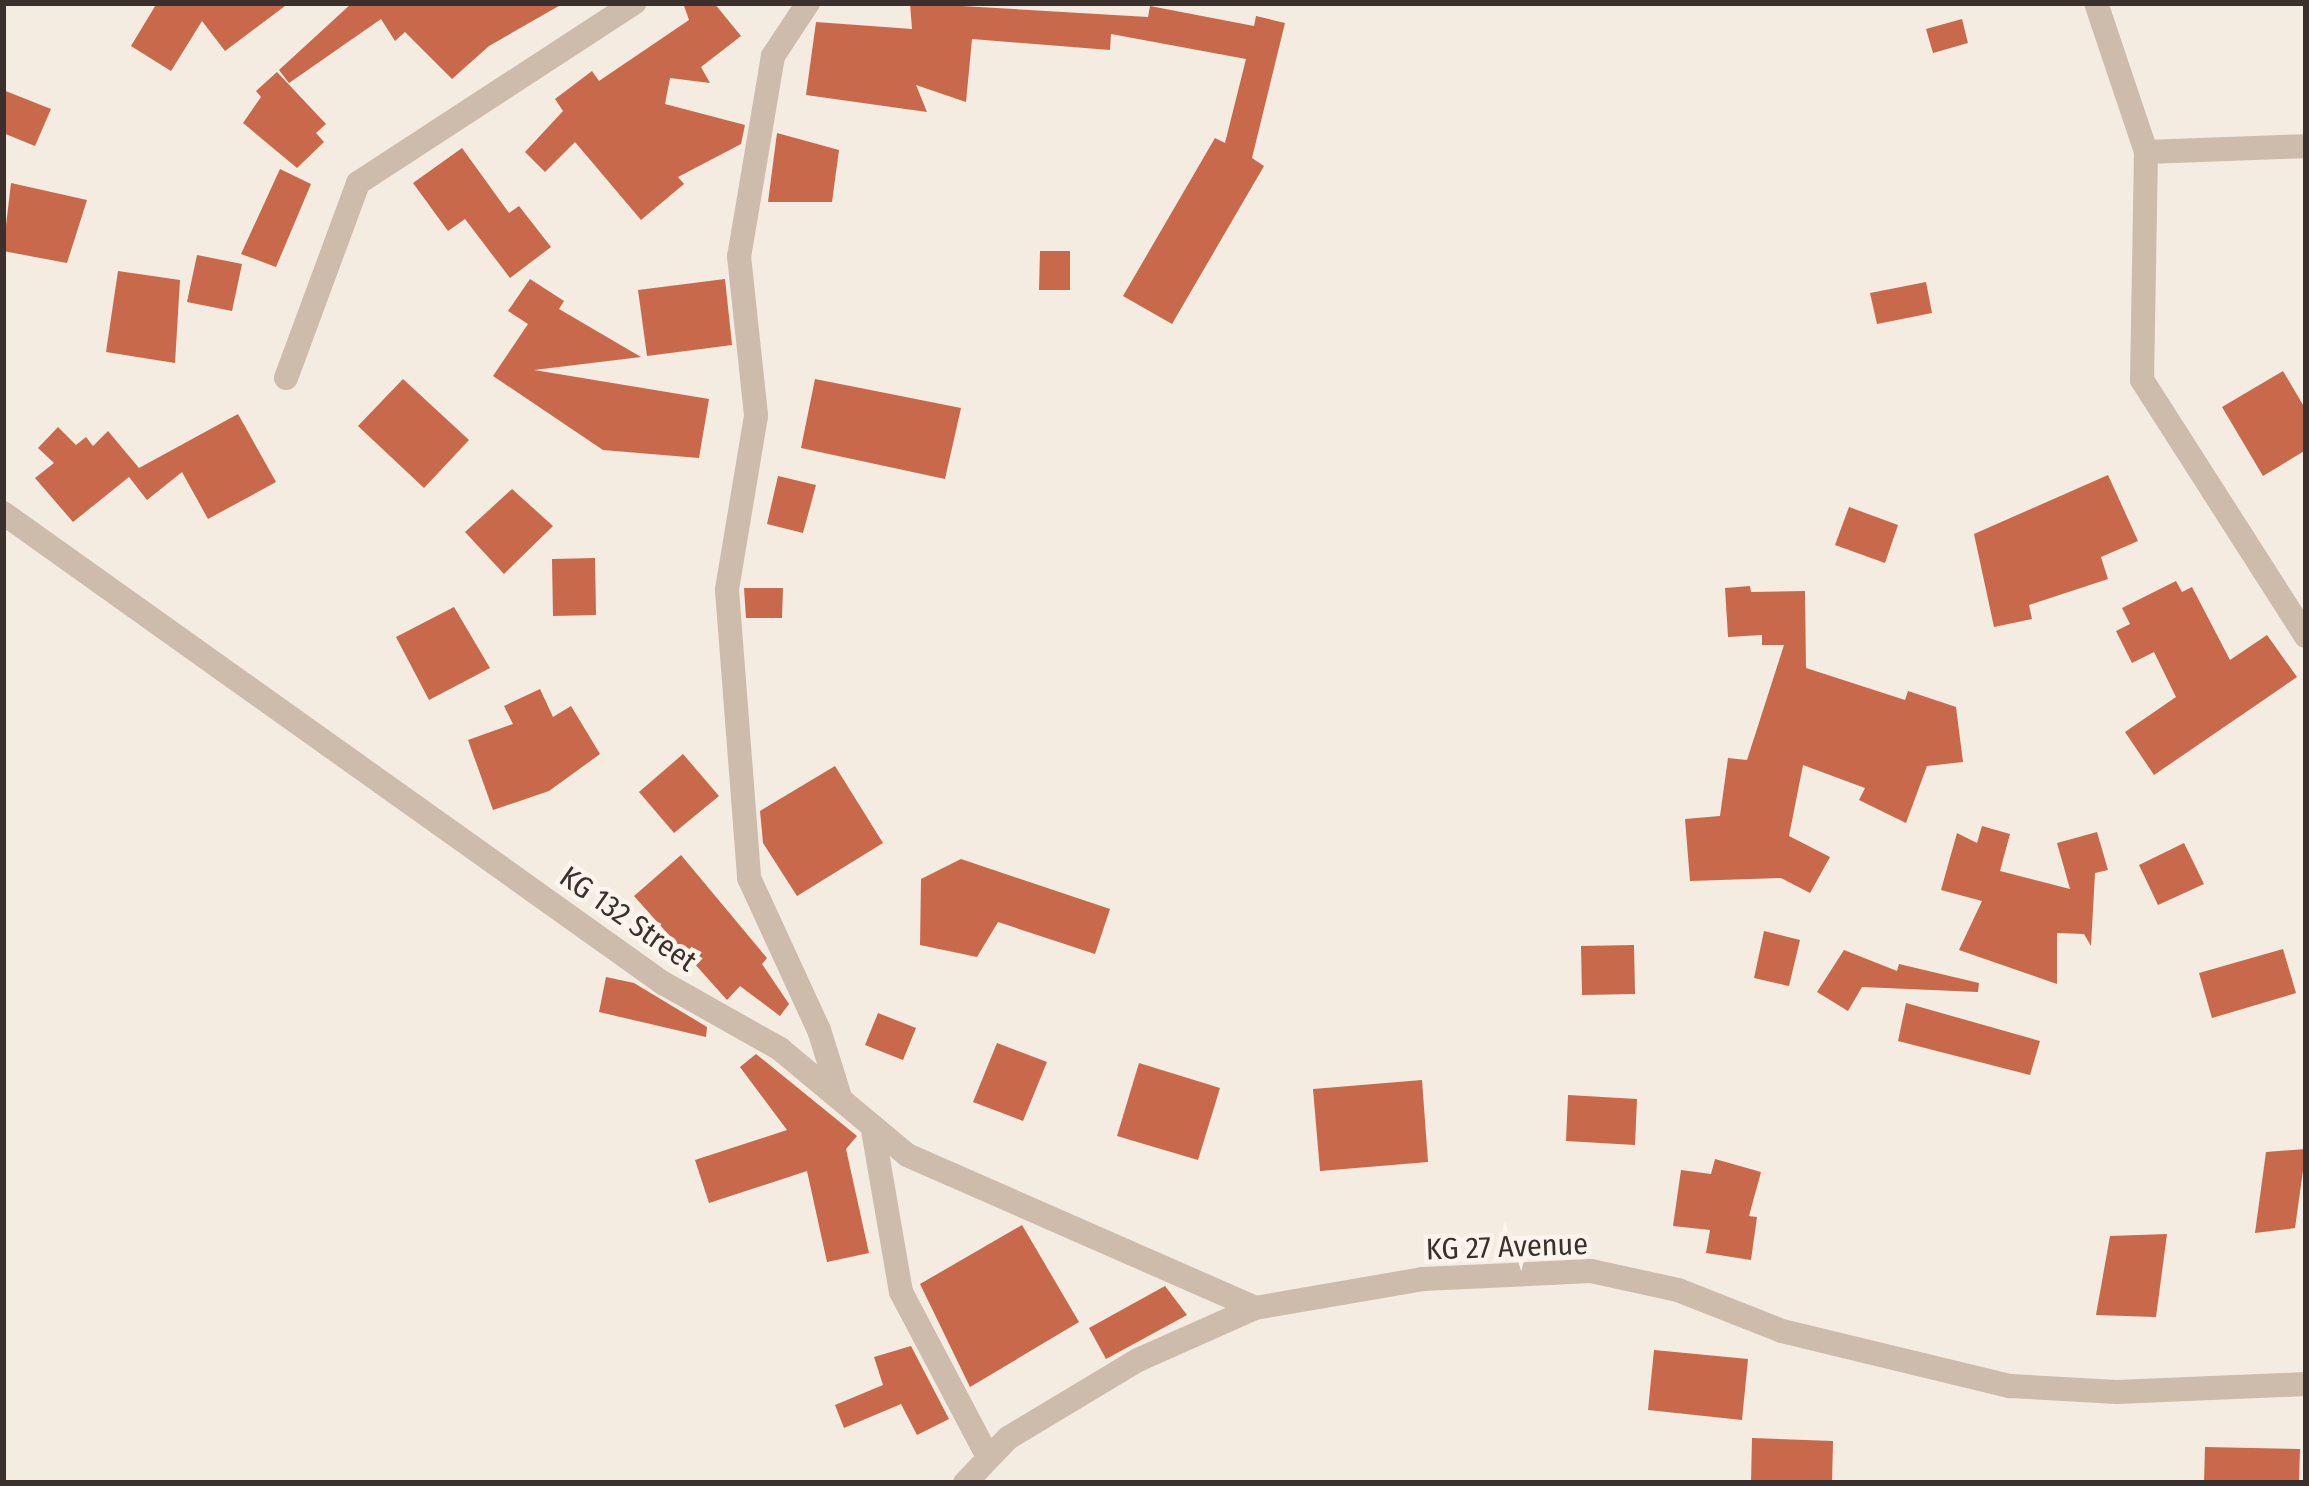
<!DOCTYPE html>
<html>
<head>
<meta charset="utf-8">
<style>
	body { margin:0 }
	#map { position:relative; width:2309px; height:1486px; overflow:hidden; background:#f4ebe1; font-family:"Fira Sans Condensed",sans-serif }
	div>[style] { position:absolute }
	.building>* { inset:0; background:#c8694b }
	.minor>* { height:24px; margin:-12px; padding:0 12px; transform-origin:12px; border-radius:12px; background:#cdbbac }
	span { translate:-50% -50%; white-space:nowrap; text-align:center; line-height:1.15; -webkit-text-stroke:9px #fbf5ee; paint-order:stroke }
	.street-label { font-size:30px; color:#3b302b }
	.frame { position:absolute; inset:0; border:6px solid #3b302b; pointer-events:none }
</style>
</head>
<body>
<div id="map">
	<div class="building">
		<i style="clip-path:polygon(157px 3px,289px 3px,225px 51px,202px 21px,171px 71px,131px 46px)"></i>
		<i style="clip-path:polygon(352px 3px,564px 3px,489px 46px,452px 79px,405px 32px,395px 41px,381px 19px,289px 83px,279px 70px)"></i>
		<i style="clip-path:polygon(683px 3px,714px 3px,741px 36px,701px 67px,710px 83px,670px 78px,665px 104px,745px 125px,741px 144px,678px 177px,684px 184px,641px 220px,575px 142px,545px 172px,525px 152px,563px 111px,555px 99px,592px 71px,599px 81px,689px 20px)"></i>
		<i style="clip-path:polygon(910px 3px,1148px 17px,1150px 6px,1254px 26px,1256px 16px,1285px 23px,1252px 158px,1264px 166px,1172px 324px,1123px 296px,1215px 138px,1225px 143px,1246px 59px,1111px 34px,1110px 50px,972px 39px,966px 102px,916px 85px,927px 112px,806px 95px,816px 22px,912px 29px)"></i>
		<i style="clip-path:polygon(1962px 19px,1968px 43px,1933px 53px,1926px 29px)"></i>
		<i style="clip-path:polygon(277px 72px,326px 124px,316px 133px,324px 142px,297px 168px,243px 123px,261px 97px,256px 91px)"></i>
		<i style="clip-path:polygon(3px 90px,51px 109px,35px 146px,3px 133px)"></i>
		<i style="clip-path:polygon(777px 133px,839px 150px,832px 202px,768px 202px)"></i>
		<i style="clip-path:polygon(462px 148px,509px 213px,519px 206px,551px 247px,510px 278px,465px 219px,448px 231px,413px 183px)"></i>
		<i style="clip-path:polygon(280px 169px,311px 184px,276px 267px,241px 254px)"></i>
		<i style="clip-path:polygon(11px 183px,87px 200px,67px 263px,3px 251px)"></i>
		<i style="clip-path:polygon(1040px 251px,1070px 251px,1070px 290px,1039px 290px)"></i>
		<i style="clip-path:polygon(197px 255px,242px 264px,232px 311px,187px 302px)"></i>
		<i style="clip-path:polygon(118px 271px,180px 280px,175px 363px,106px 352px)"></i>
		<i style="clip-path:polygon(530px 279px,564px 301px,559px 309px,641px 357px,534px 370px,709px 399px,699px 458px,603px 450px,493px 376px,528px 324px,508px 311px)"></i>
		<i style="clip-path:polygon(725px 279px,732px 345px,647px 356px,638px 290px)"></i>
		<i style="clip-path:polygon(1926px 282px,1932px 313px,1877px 324px,1870px 293px)"></i>
		<i style="clip-path:polygon(2283px 371px,2306px 410px,2306px 450px,2263px 476px,2222px 407px)"></i>
		<i style="clip-path:polygon(403px 379px,469px 440px,424px 488px,358px 426px)"></i>
		<i style="clip-path:polygon(815px 379px,961px 408px,945px 479px,801px 448px)"></i>
		<i style="clip-path:polygon(238px 414px,276px 482px,208px 519px,182px 472px,147px 500px,129px 477px,73px 522px,35px 478px,54px 463px,38px 448px,58px 427px,76px 445px,86px 437px,93px 446px,108px 431px,139px 468px)"></i>
		<i style="clip-path:polygon(2108px 475px,2138px 541px,2101px 557px,2108px 579px,2029px 605px,2032px 619px,1994px 627px,1974px 534px)"></i>
		<i style="clip-path:polygon(778px 476px,816px 485px,803px 533px,767px 524px)"></i>
		<i style="clip-path:polygon(512px 489px,553px 526px,504px 574px,465px 532px)"></i>
		<i style="clip-path:polygon(1849px 507px,1898px 525px,1885px 563px,1835px 545px)"></i>
		<i style="clip-path:polygon(595px 558px,596px 615px,553px 616px,552px 559px)"></i>
		<i style="clip-path:polygon(2176px 581px,2182px 592px,2192px 587px,2230px 660px,2267px 635px,2297px 677px,2154px 775px,2125px 732px,2176px 697px,2154px 652px,2132px 663px,2116px 631px,2130px 624px,2122px 608px)"></i>
		<i style="clip-path:polygon(1750px 586px,1751px 592px,1805px 591px,1806px 668px,1905px 700px,1908px 691px,1956px 707px,1963px 762px,1927px 766px,1906px 823px,1859px 800px,1865px 788px,1803px 765px,1789px 836px,1830px 857px,1810px 893px,1781px 878px,1690px 881px,1685px 819px,1720px 816px,1728px 758px,1747px 760px,1784px 645px,1762px 645px,1762px 635px,1728px 637px,1725px 588px)"></i>
		<i style="clip-path:polygon(744px 588px,783px 588px,782px 618px,746px 618px)"></i>
		<i style="clip-path:polygon(454px 607px,490px 668px,429px 700px,396px 637px)"></i>
		<i style="clip-path:polygon(540px 689px,553px 717px,571px 706px,600px 754px,549px 791px,493px 810px,468px 740px,513px 724px,504px 706px)"></i>
		<i style="clip-path:polygon(683px 754px,719px 796px,674px 833px,639px 792px)"></i>
		<i style="clip-path:polygon(835px 766px,883px 843px,797px 896px,763px 843px,760px 811px)"></i>
		<i style="clip-path:polygon(1982px 826px,2010px 834px,2000px 871px,2070px 889px,2057px 843px,2097px 832px,2108px 870px,2095px 873px,2091px 946px,2084px 934px,2057px 933px,2057px 984px,1959px 950px,1982px 901px,1941px 890px,1957px 833px,1977px 843px)"></i>
		<i style="clip-path:polygon(2184px 843px,2204px 884px,2158px 905px,2139px 865px)"></i>
		<i style="clip-path:polygon(681px 855px,767px 958px,762px 964px,789px 1004px,780px 1016px,740px 986px,727px 1000px,634px 896px)"></i>
		<i style="clip-path:polygon(961px 859px,1110px 909px,1095px 954px,998px 922px,977px 957px,920px 945px,921px 879px)"></i>
		<i style="clip-path:polygon(1764px 931px,1800px 940px,1789px 986px,1754px 978px)"></i>
		<i style="clip-path:polygon(1634px 945px,1635px 994px,1582px 995px,1581px 946px)"></i>
		<i style="clip-path:polygon(2283px 949px,2296px 993px,2212px 1018px,2199px 973px)"></i>
		<i style="clip-path:polygon(1844px 950px,1897px 971px,1899px 964px,1979px 983px,1978px 992px,1862px 987px,1848px 1011px,1817px 992px)"></i>
		<i style="clip-path:polygon(606px 977px,634px 983px,707px 1027px,706px 1037px,599px 1012px)"></i>
		<i style="clip-path:polygon(1906px 1003px,2040px 1041px,2030px 1075px,1898px 1041px)"></i>
		<i style="clip-path:polygon(878px 1013px,916px 1028px,903px 1060px,865px 1045px)"></i>
		<i style="clip-path:polygon(997px 1043px,1047px 1062px,1023px 1121px,973px 1102px)"></i>
		<i style="clip-path:polygon(756px 1054px,857px 1136px,846px 1149px,869px 1253px,827px 1262px,807px 1171px,709px 1203px,695px 1160px,787px 1130px,740px 1067px)"></i>
		<i style="clip-path:polygon(1139px 1063px,1220px 1088px,1198px 1160px,1117px 1136px)"></i>
		<i style="clip-path:polygon(1422px 1080px,1428px 1162px,1320px 1171px,1313px 1089px)"></i>
		<i style="clip-path:polygon(1568px 1095px,1637px 1099px,1635px 1145px,1566px 1141px)"></i>
		<i style="clip-path:polygon(2306px 1149px,2295px 1228px,2255px 1233px,2266px 1152px)"></i>
		<i style="clip-path:polygon(1715px 1159px,1761px 1172px,1749px 1216px,1757px 1217px,1751px 1260px,1706px 1253px,1710px 1230px,1673px 1226px,1681px 1170px,1711px 1174px)"></i>
		<i style="clip-path:polygon(1022px 1225px,1079px 1322px,970px 1387px,920px 1284px)"></i>
		<i style="clip-path:polygon(2167px 1234px,2156px 1317px,2096px 1315px,2110px 1236px)"></i>
		<i style="clip-path:polygon(1165px 1286px,1187px 1315px,1106px 1359px,1089px 1328px)"></i>
		<i style="clip-path:polygon(911px 1346px,949px 1419px,917px 1435px,901px 1404px,844px 1428px,835px 1405px,883px 1385px,874px 1357px)"></i>
		<i style="clip-path:polygon(1654px 1350px,1748px 1359px,1742px 1420px,1648px 1410px)"></i>
		<i style="clip-path:polygon(1752px 1438px,1833px 1441px,1832px 1483px,1751px 1483px)"></i>
		<i style="clip-path:polygon(2205px 1447px,2300px 1449px,2299px 1483px,2204px 1483px)"></i>
	</div>
	<div class="minor">
		<i style="left:808px;top:3px;width:64px;rotate:123.4deg"></i>
		<i style="left:773px;top:56px;width:203px;rotate:99.6deg"></i>
		<i style="left:739px;top:256px;width:161px;rotate:83.9deg"></i>
		<i style="left:756px;top:416px;width:176px;rotate:99.5deg"></i>
		<i style="left:727px;top:590px;width:289px;rotate:85.6deg"></i>
		<i style="left:749px;top:878px;width:167px;rotate:65.3deg"></i>
		<i style="left:819px;top:1030px;width:70px;rotate:72.6deg"></i>
		<i style="left:2096px;top:3px;width:157px;rotate:71.4deg"></i>
		<i style="left:2146px;top:152px;width:228px;rotate:91deg"></i>
		<i style="left:2142px;top:380px;width:304px;rotate:57.4deg"></i>
		<i style="left:2146px;top:152px;width:160px;rotate:-2.1deg"></i>
		<i style="left:286px;top:378px;width:208px;rotate:-69.7deg"></i>
		<i style="left:358px;top:183px;width:330px;rotate:-33.1deg"></i>
		<i style="left:3px;top:513px;width:810px;rotate:35.46deg"></i>
		<i style="left:663px;top:983px;width:134px;rotate:29.4deg"></i>
		<i style="left:780px;top:1049px;width:165px;rotate:39.8deg"></i>
		<i style="left:907px;top:1155px;width:380px;rotate:23.7deg"></i>
		<i style="left:873px;top:1130px;width:164px;rotate:80.2deg"></i>
		<i style="left:901px;top:1292px;width:182px;rotate:62.2deg"></i>
		<i style="left:965px;top:1483px;width:62px;rotate:-46.3deg"></i>
		<i style="left:1008px;top:1438px;width:152px;rotate:-31deg"></i>
		<i style="left:1138px;top:1360px;width:128px;rotate:-24deg"></i>
		<i style="left:1255px;top:1308px;width:170px;rotate:-9.8deg"></i>
		<i style="left:1423px;top:1279px;width:168px;rotate:-2.7deg"></i>
		<i style="left:1591px;top:1271px;width:89px;rotate:12.3deg"></i>
		<i style="left:1678px;top:1290px;width:112px;rotate:21.5deg"></i>
		<i style="left:1782px;top:1331px;width:235px;rotate:13.6deg"></i>
		<i style="left:2010px;top:1386px;width:107px;rotate:3.2deg"></i>
		<i style="left:2117px;top:1392px;width:189px;rotate:-2.4deg"></i>
	</div>
	<div class="street-label">
		<span style="left:628px;top:919px;rotate:35deg">KG 132 Street</span>
		<span style="left:1507px;top:1247px;rotate:-2deg">KG 27 Avenue</span>
	</div>
	<div class="frame"></div>
</div>
</body>
</html>
